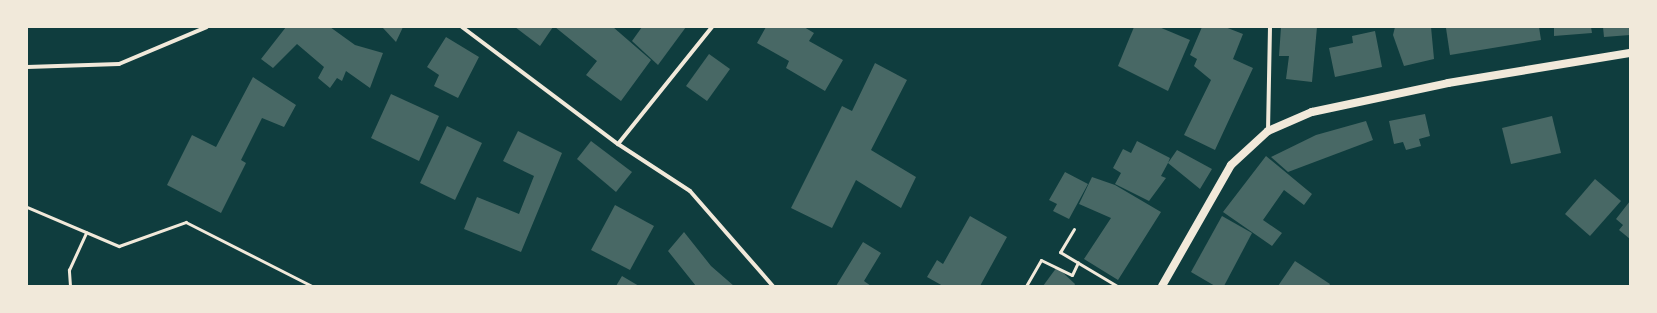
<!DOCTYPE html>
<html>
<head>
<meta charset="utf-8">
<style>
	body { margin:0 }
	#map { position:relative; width:1657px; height:313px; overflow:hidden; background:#0f3d3e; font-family:Cabin,sans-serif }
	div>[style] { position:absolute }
	.building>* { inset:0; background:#486865 }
	.path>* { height:2.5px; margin:-1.25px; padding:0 1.25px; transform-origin:1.25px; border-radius:1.25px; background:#f1e9da }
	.service>* { height:3px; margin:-1.5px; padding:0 1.5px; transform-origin:1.5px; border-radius:1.5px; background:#f1e9da }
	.minor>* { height:4px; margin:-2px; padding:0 2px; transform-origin:2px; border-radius:2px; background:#f1e9da }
	.secondary>* { height:8px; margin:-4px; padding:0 4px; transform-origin:4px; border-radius:4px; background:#f1e9da }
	span { translate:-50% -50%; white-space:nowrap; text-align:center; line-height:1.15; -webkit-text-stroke:3px #f1e9da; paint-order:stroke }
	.frame { position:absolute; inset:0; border:28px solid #f1e9da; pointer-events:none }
</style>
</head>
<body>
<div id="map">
	<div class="building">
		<i style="clip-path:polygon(286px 27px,330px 27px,355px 45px,383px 53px,370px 88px,346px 71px,342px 81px,337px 78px,330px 88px,318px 78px,324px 67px,297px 44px,273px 68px,261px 59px)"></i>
		<i style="clip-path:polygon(382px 27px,403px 27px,396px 42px)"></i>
		<i style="clip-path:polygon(515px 27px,553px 27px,540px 46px)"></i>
		<i style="clip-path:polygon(555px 27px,613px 27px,651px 60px,621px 101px,586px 75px,597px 61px)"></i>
		<i style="clip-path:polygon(642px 27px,686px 27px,658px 65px,632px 41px)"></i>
		<i style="clip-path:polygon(766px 27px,804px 27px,814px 33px,809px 41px,843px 60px,825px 91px,786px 68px,789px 61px,757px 43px)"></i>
		<i style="clip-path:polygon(1134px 27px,1159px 27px,1190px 40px,1168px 91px,1118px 66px)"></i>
		<i style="clip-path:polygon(1202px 27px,1225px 27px,1243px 34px,1233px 59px,1253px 68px,1215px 150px,1184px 135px,1211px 80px,1194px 66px,1197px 59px,1190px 55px)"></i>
		<i style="clip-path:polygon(1281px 27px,1317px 27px,1312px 82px,1286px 79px,1289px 56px,1279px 56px)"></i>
		<i style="clip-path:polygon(1395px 27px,1431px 27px,1434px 59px,1404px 66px,1393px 35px)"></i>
		<i style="clip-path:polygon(1539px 27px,1541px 40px,1450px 55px,1446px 28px)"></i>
		<i style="clip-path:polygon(1554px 27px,1591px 27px,1592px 33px,1554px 36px)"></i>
		<i style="clip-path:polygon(1603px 27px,1630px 27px,1630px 35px,1604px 37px)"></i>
		<i style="clip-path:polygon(1375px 31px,1382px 67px,1335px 77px,1329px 48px,1353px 43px,1352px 36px)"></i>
		<i style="clip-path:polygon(446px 37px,479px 57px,458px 98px,434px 86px,439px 75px,427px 67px)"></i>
		<i style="clip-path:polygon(709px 54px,730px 69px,707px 101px,686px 86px)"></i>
		<i style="clip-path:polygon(875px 63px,907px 80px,871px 150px,916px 177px,901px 208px,856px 180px,832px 228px,791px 208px,842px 106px,852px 111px)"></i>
		<i style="clip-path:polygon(253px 77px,296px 105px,284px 127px,262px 118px,241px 160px,246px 163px,221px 213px,167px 185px,192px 135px,216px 147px)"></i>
		<i style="clip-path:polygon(391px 94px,439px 116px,419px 161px,371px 138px)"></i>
		<i style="clip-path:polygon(1425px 114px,1430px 136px,1419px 139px,1421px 146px,1406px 150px,1403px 142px,1394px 144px,1389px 121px)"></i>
		<i style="clip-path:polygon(1552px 116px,1561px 153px,1511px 164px,1502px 128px)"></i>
		<i style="clip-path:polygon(1366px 121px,1373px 140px,1288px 172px,1271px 157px,1316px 135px)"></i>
		<i style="clip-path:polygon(447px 126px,482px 143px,455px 200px,420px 183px)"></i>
		<i style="clip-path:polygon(518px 131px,562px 153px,521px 252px,464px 229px,477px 197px,519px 214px,534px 176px,503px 161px)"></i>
		<i style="clip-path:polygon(591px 141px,632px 172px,616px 192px,577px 159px)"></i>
		<i style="clip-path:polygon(1137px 141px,1170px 158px,1168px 163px,1177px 150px,1212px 169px,1200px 189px,1168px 163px,1161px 176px,1166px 178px,1149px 201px,1115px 184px,1121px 173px,1113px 168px,1123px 149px,1131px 153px)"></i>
		<i style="clip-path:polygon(1266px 156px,1312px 194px,1304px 205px,1284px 190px,1263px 220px,1282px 233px,1272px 246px,1223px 212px)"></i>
		<i style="clip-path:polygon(1065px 172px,1088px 184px,1069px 219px,1053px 211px,1057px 204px,1049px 200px)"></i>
		<i style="clip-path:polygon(1092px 177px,1115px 185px,1161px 212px,1118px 280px,1084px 259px,1111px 218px,1079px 204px)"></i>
		<i style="clip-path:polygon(1595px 179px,1621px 201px,1590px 236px,1565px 214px)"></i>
		<i style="clip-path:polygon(1630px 201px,1630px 239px,1619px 230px,1623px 225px,1616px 219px)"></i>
		<i style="clip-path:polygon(615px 205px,654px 226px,630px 270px,591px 250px)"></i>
		<i style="clip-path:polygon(970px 216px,1007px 237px,980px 286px,943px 286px,927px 277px,937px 260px,943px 264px)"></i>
		<i style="clip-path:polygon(1222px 216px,1252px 233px,1224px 286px,1215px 286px,1191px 272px)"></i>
		<i style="clip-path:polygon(684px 232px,711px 266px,734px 286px,696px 286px,668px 251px)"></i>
		<i style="clip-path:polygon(863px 242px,881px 253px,864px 281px,871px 286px,836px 286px)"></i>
		<i style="clip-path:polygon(1295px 261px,1330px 284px,1329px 286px,1278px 286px)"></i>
		<i style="clip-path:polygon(1057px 267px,1075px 284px,1074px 286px,1043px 286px)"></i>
		<i style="clip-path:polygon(622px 276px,639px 286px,616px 286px)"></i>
	</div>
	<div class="path">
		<i style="left:27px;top:207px;width:100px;rotate:23deg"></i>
		<i style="left:119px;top:246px;width:71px;rotate:-19.7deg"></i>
		<i style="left:186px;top:222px;width:141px;rotate:26.9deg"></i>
		<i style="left:70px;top:286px;width:16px;rotate:-94deg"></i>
		<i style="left:69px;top:270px;width:41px;rotate:-65.3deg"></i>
	</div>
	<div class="service">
		<i style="left:1074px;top:229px;width:27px;rotate:121deg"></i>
		<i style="left:1060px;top:252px;width:66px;rotate:30.8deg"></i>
		<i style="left:1026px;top:286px;width:30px;rotate:-60deg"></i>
		<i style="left:1041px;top:260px;width:34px;rotate:26deg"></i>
		<i style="left:1072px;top:275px;width:14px;rotate:-65deg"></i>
	</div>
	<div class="minor">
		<i style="left:462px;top:27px;width:195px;rotate:36.9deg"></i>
		<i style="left:618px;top:144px;width:86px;rotate:33.1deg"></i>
		<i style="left:690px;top:191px;width:126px;rotate:48.9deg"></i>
		<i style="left:27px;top:67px;width:92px;rotate:-1.9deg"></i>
		<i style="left:119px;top:64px;width:95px;rotate:-22.8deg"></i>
		<i style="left:1268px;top:131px;width:104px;rotate:-88.9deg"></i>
		<i style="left:618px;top:144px;width:150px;rotate:-51.2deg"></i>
	</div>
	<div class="secondary">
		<i style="left:1162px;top:286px;width:139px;rotate:-60.3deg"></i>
		<i style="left:1231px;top:165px;width:50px;rotate:-42.6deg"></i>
		<i style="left:1268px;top:131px;width:48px;rotate:-23.4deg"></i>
		<i style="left:1312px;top:112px;width:139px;rotate:-12deg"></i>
		<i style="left:1448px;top:83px;width:184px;rotate:-9.4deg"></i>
	</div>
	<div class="frame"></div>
</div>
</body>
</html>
